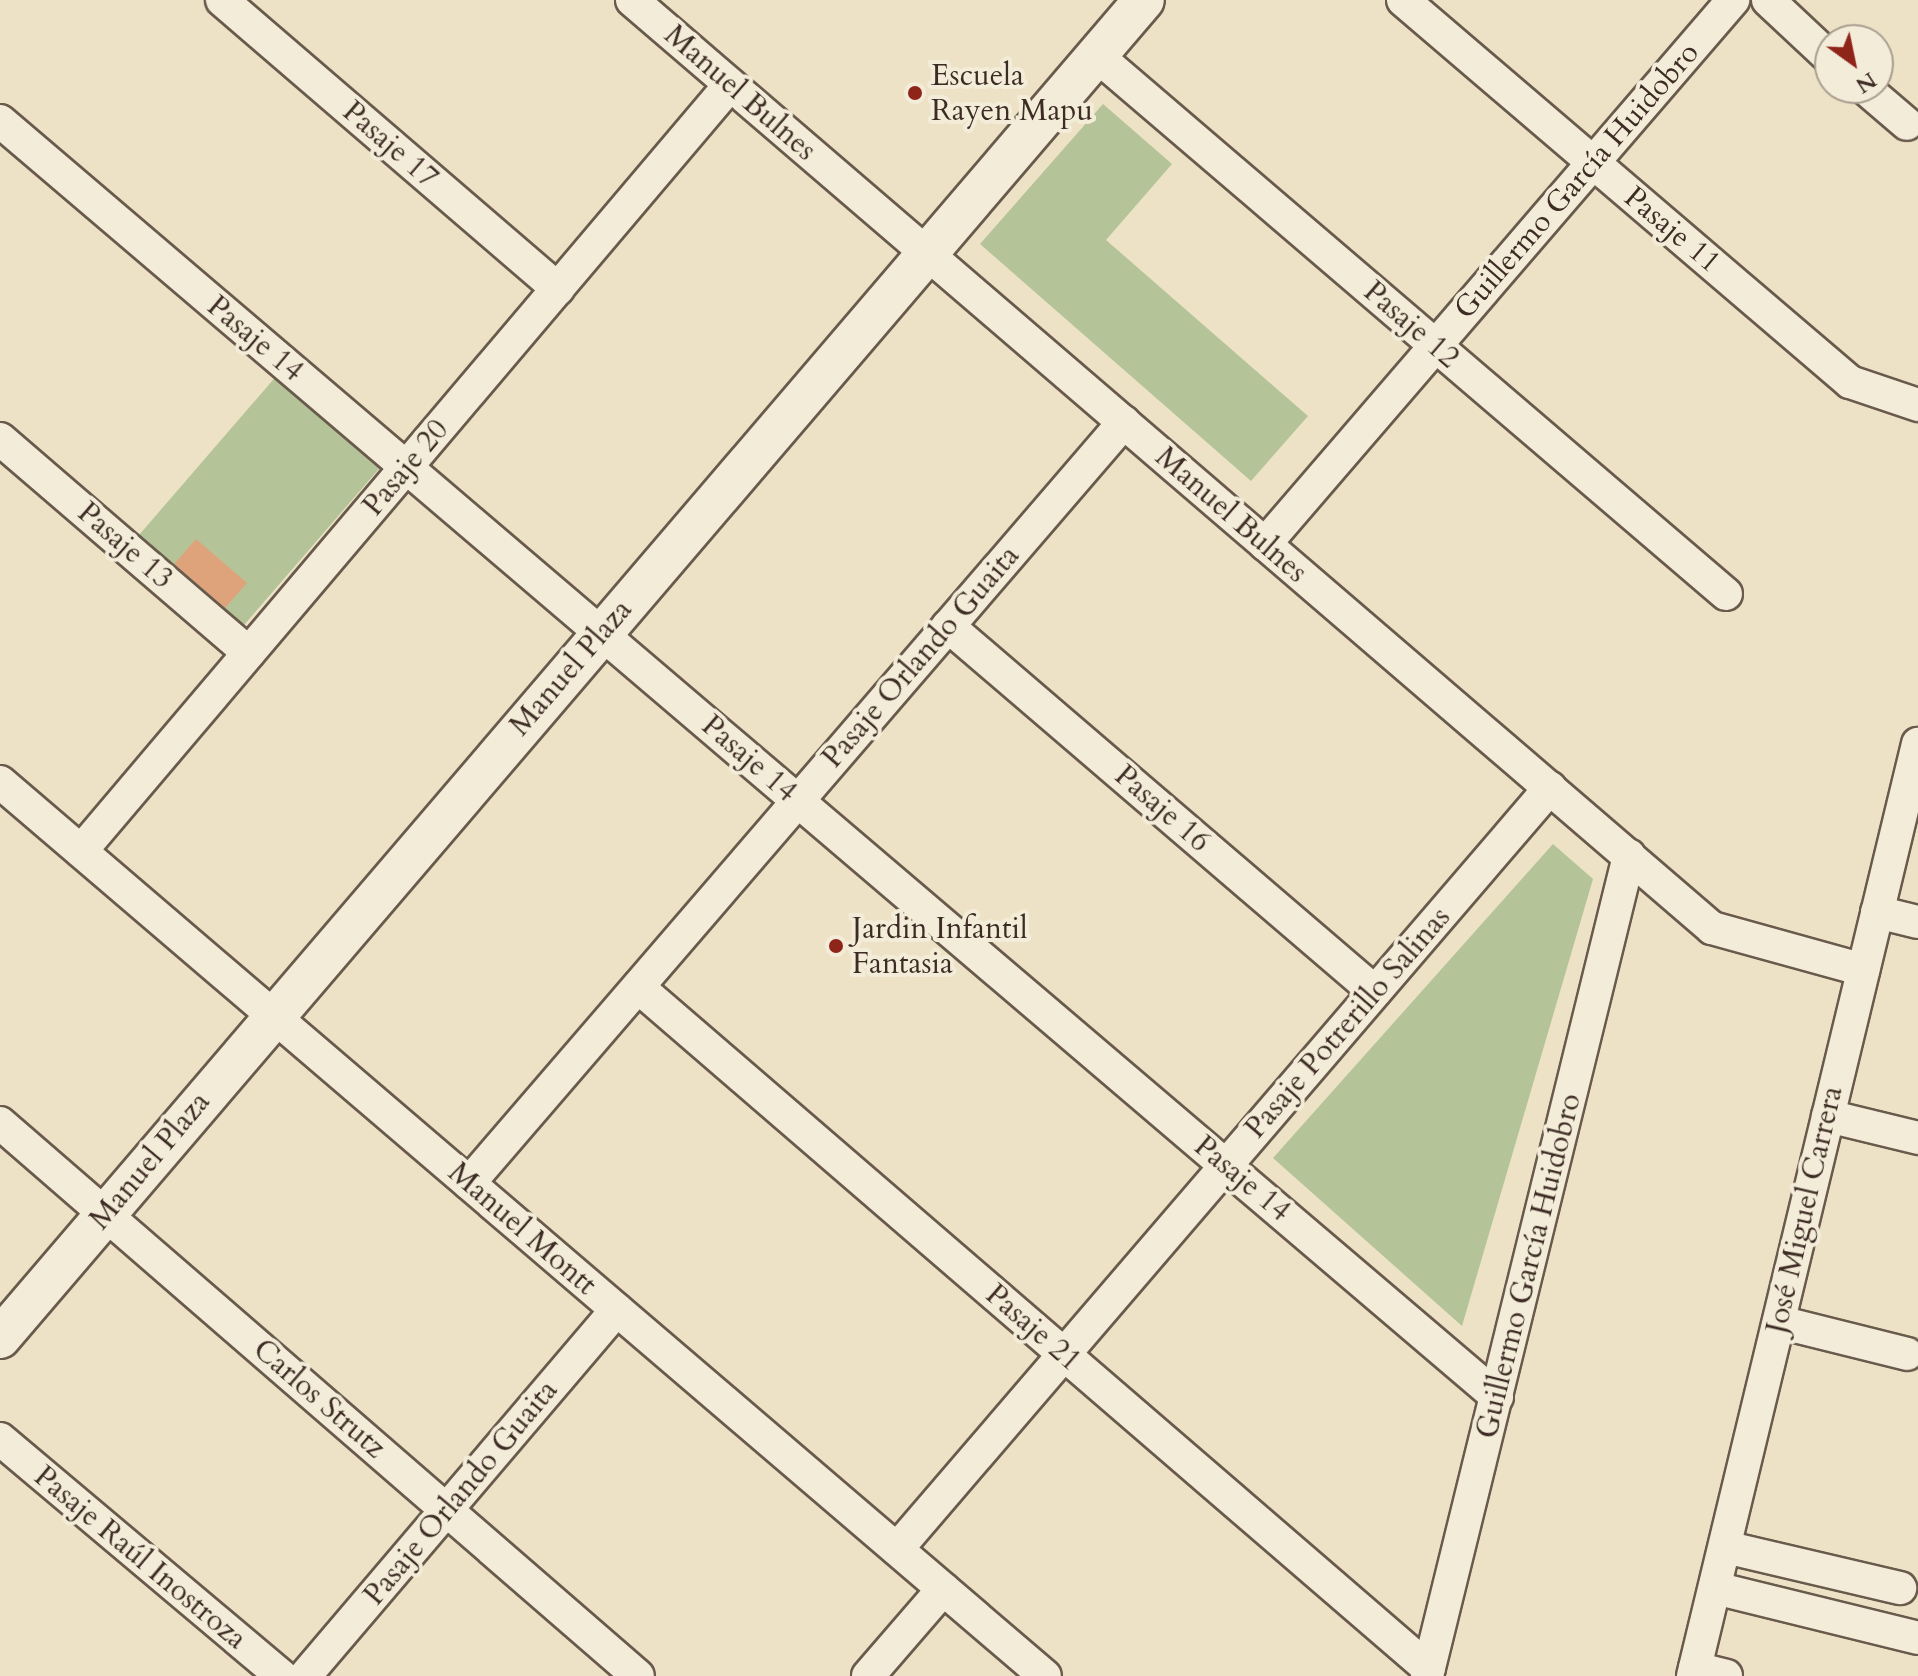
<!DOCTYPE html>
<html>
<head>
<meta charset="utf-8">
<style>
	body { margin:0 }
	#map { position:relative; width:1918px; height:1676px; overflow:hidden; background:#ede2c5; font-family:Cardo,serif }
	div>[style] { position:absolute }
	.green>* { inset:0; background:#b4c498 }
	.building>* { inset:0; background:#dea37a }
	.roads { filter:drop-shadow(2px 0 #695a4c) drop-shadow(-2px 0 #695a4c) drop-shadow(0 2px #695a4c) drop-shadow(0 -2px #695a4c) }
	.minor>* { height:32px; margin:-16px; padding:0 16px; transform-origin:16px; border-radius:16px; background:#f3ecd9 }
	.tertiary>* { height:40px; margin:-20px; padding:0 20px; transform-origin:20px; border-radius:20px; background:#f3ecd9 }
	.dots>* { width:22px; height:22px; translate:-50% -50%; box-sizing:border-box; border:4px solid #f3ecd9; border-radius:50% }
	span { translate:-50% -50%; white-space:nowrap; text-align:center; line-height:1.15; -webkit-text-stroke:8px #f3ecd9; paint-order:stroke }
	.poi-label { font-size:30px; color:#3d2c24 }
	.left { translate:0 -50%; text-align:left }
	.street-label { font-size:30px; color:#3d2c24 }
	.north { position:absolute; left:1814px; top:24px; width:80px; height:80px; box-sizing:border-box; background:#f3ecd9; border:2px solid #aa9f91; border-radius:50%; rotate:147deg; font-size:22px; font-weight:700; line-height:32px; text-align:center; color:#3d2c24 }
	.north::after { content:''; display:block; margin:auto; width:28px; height:36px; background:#8f2418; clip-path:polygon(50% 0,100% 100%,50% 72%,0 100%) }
</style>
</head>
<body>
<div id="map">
	<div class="green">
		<i style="clip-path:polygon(1103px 104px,1172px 164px,1106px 240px,1308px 416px,1251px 481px,980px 244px)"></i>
		<i style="clip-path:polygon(279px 373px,384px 463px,238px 632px,133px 542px)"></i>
		<i style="clip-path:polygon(1553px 844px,1593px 879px,1462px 1326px,1273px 1158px)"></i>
	</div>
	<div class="building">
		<i style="clip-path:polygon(196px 539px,247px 583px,225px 608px,174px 564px)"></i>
	</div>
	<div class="roads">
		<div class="minor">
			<i style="left:222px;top:0;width:443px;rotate:40.7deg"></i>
			<i style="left:632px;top:0;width:1424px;rotate:40.67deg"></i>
			<i style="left:1712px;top:928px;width:157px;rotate:15.5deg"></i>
			<i style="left:1403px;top:0;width:588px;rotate:40.52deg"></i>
			<i style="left:1850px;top:382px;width:72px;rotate:18.7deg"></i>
			<i style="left:1768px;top:0;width:85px;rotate:43.1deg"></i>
			<i style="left:1096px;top:55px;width:829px;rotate:40.55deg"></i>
			<i style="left:1865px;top:88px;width:55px;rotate:40.6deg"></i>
			<i style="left:0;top:121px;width:1967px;rotate:40.44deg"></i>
			<i style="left:0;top:439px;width:328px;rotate:40.7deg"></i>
			<i style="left:1265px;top:544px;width:718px;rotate:-49.29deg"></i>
			<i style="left:948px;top:626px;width:562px;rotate:40.6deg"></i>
			<i style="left:0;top:782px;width:1375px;rotate:40.55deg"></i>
			<i style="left:81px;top:851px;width:1004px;rotate:-49.73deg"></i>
			<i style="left:1877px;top:912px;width:42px;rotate:13.7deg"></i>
			<i style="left:638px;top:987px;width:1044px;rotate:40.77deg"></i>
			<i style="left:1828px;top:1116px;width:93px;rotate:13.7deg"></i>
			<i style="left:0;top:1123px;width:844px;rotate:40.92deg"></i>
			<i style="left:469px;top:1183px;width:1004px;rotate:-49.28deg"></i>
			<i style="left:1779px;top:1322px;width:132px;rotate:14deg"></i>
			<i style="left:0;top:1439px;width:368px;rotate:40.1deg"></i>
			<i style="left:1725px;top:1547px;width:180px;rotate:13.2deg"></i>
			<i style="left:897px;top:1549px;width:1003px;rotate:-49.37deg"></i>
			<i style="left:1715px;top:1588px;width:209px;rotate:13.8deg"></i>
			<i style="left:1695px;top:1668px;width:32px;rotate:14deg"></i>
			<i style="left:305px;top:1676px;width:481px;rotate:-49.6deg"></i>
			<i style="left:868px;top:1676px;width:115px;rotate:-49.2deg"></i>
			<i style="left:1427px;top:1676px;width:845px;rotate:-76.16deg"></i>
			<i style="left:1693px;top:1676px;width:959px;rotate:-76.43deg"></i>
		</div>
		<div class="tertiary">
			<i style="left:0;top:1338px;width:1760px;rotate:-49.47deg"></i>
		</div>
	</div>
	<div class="dots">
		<i style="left:915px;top:93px;background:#8f2418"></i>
		<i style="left:836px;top:946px;background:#8f2418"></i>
	</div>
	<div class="poi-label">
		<span class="left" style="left:931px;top:93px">Escuela<br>Rayen Mapu</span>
		<span class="left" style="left:852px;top:946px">Jardin Infantil<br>Fantasia</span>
	</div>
	<div class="street-label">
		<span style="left:740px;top:93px;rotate:41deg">Manuel Bulnes</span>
		<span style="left:390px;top:145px;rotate:41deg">Pasaje 17</span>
		<span style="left:1577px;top:181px;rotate:-49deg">Guillermo García Huidobro</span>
		<span style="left:1672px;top:230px;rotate:40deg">Pasaje 11</span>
		<span style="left:1411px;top:325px;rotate:41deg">Pasaje 12</span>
		<span style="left:255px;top:339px;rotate:40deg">Pasaje 14</span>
		<span style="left:406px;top:468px;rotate:-50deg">Pasaje 20</span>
		<span style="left:1231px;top:515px;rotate:41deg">Manuel Bulnes</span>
		<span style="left:125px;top:546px;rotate:41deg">Pasaje 13</span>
		<span style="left:921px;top:657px;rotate:-49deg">Pasaje Orlando Guaita</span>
		<span style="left:571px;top:668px;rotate:-49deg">Manuel Plaza</span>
		<span style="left:749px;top:759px;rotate:41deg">Pasaje 14</span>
		<span style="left:1162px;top:809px;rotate:41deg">Pasaje 16</span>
		<span style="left:1348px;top:1023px;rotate:-49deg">Pasaje Potrerillo Salinas</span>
		<span style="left:150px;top:1161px;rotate:-50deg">Manuel Plaza</span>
		<span style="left:1242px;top:1179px;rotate:40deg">Pasaje 14</span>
		<span style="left:1805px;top:1210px;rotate:-77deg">José Miguel Carrera</span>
		<span style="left:522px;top:1229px;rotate:41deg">Manuel Montt</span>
		<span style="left:1529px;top:1266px;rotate:-76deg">Guillermo García Huidobro</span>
		<span style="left:1033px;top:1328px;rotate:41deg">Pasaje 21</span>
		<span style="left:319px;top:1399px;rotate:41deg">Carlos Strutz</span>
		<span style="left:461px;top:1493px;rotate:-50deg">Pasaje Orlando Guaita</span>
		<span style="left:140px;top:1558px;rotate:40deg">Pasaje Raúl Inostroza</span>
	</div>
	<div class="north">N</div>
</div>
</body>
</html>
